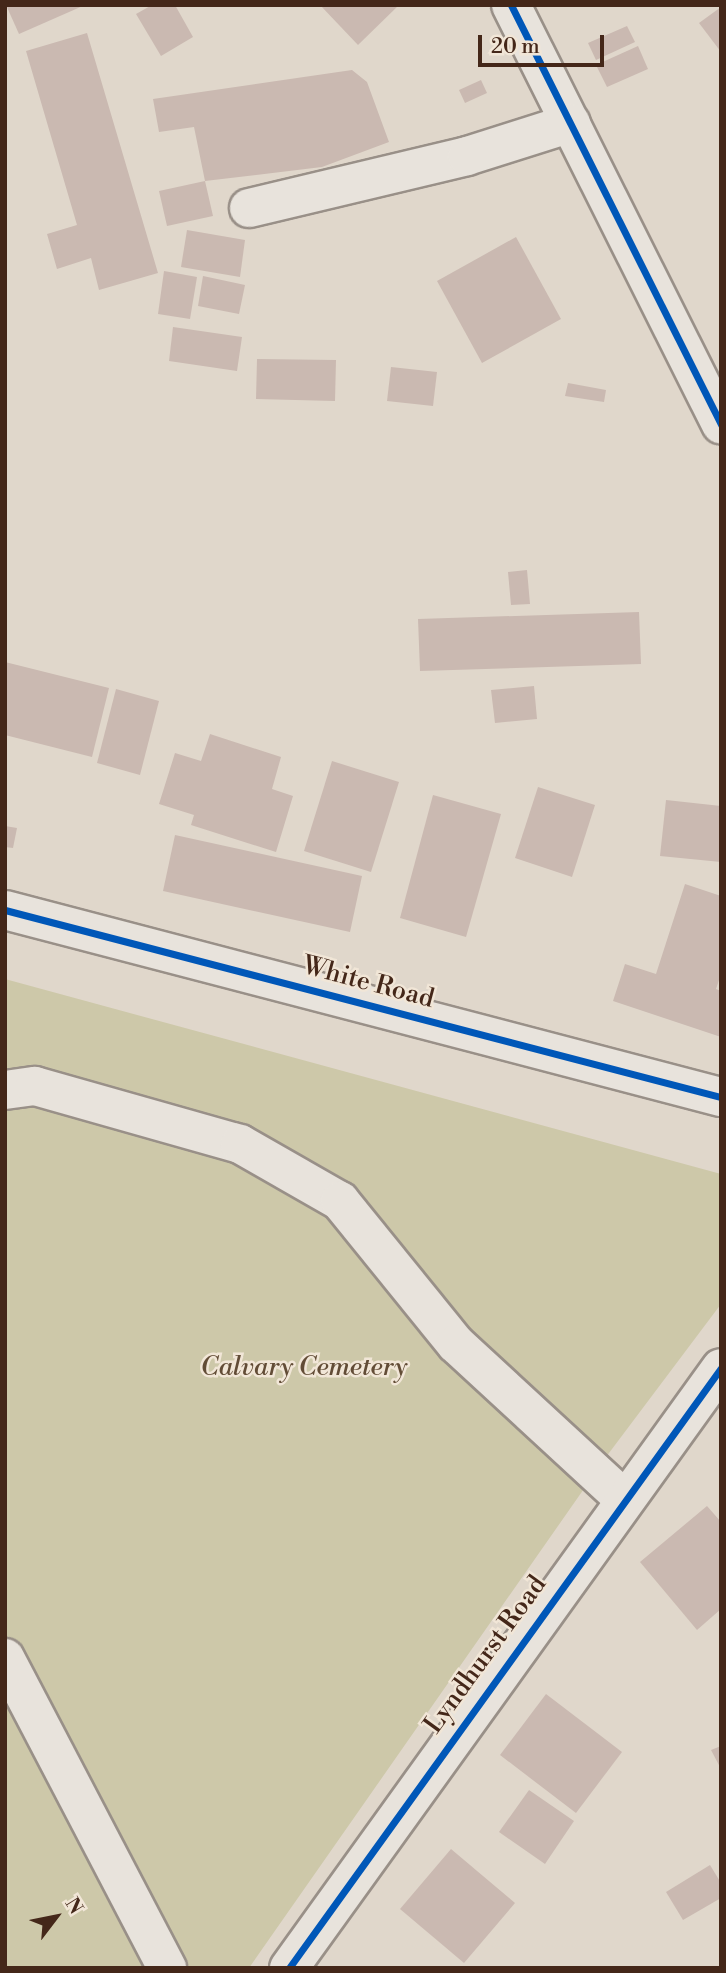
<!DOCTYPE html>
<html>
<head>
<meta charset="utf-8">
<style>
	body { margin:0 }
	#map { position:relative; width:726px; height:1973px; overflow:hidden; background:#e0d7cb; font-family:"Libre Bodoni",serif }
	div>[style] { position:absolute }
	.green>* { inset:0; background:#cdc8a9 }
	.building>* { inset:0; background:#cab9b1 }
	.roads { filter:drop-shadow(2px 0 #999088) drop-shadow(-2px 0 #999088) drop-shadow(0 2px #999088) drop-shadow(0 -2px #999088) }
	.minor>* { height:38px; margin:-19px; padding:0 19px; transform-origin:19px; border-radius:19px; background:#e8e3dc }
	.cycleway>* { height:7px; margin:-3.5px; padding:0 3.5px; transform-origin:3.5px; border-radius:3.5px; background:#0057b8 }
	span { translate:-50% -50%; white-space:nowrap; text-align:center; line-height:1.15; -webkit-text-stroke:5px #f1e6d7; paint-order:stroke }
	.street-label { font-size:26px; color:#442719 }
	.park-label { font-size:26px; color:#624c36; font-style:italic }
	.frame { position:absolute; inset:0; border:7px solid #442719; pointer-events:none }
	.north { position:absolute; left:21px; top:1882px; width:70px; height:70px; -webkit-text-stroke:5px #f1e6d7; paint-order:stroke; rotate:58deg; font-size:19px; font-weight:700; line-height:28px; text-align:center; color:#442719 }
	.north::after { content:''; display:block; margin:auto; width:24px; height:32px; background:#442719; clip-path:polygon(50% 0,100% 100%,50% 72%,0 100%) }
	.scale { position:absolute; left:478px; top:35px; width:126px; height:32px; box-sizing:border-box; border:4px solid #442719; border-top:0; padding-left:9px; font-size:21px; line-height:24px; white-space:nowrap; color:#442719; -webkit-text-stroke:5px #f1e6d7; paint-order:stroke }
</style>
</head>
<body>
<div id="map">
	<div class="green">
		<i style="clip-path:polygon(5px 979px,721px 1174px,721px 1304px,609px 1453px,249px 1968px,5px 1968px)"></i>
	</div>
	<div class="building">
		<i style="clip-path:polygon(6px 5px,85px 5px,19px 34px)"></i>
		<i style="clip-path:polygon(152px 5px,175px 5px,193px 37px,161px 56px,136px 14px)"></i>
		<i style="clip-path:polygon(320px 5px,399px 5px,358px 45px)"></i>
		<i style="clip-path:polygon(721px 7px,721px 52px,699px 23px)"></i>
		<i style="clip-path:polygon(627px 26px,635px 42px,596px 60px,588px 43px)"></i>
		<i style="clip-path:polygon(87px 33px,158px 273px,99px 290px,91px 258px,57px 269px,47px 234px,77px 225px,26px 51px)"></i>
		<i style="clip-path:polygon(638px 46px,648px 69px,607px 87px,596px 65px)"></i>
		<i style="clip-path:polygon(352px 70px,367px 82px,389px 142px,322px 167px,205px 181px,194px 127px,159px 132px,153px 99px)"></i>
		<i style="clip-path:polygon(481px 80px,487px 93px,465px 103px,459px 90px)"></i>
		<i style="clip-path:polygon(205px 181px,213px 216px,167px 226px,159px 191px)"></i>
		<i style="clip-path:polygon(187px 230px,245px 240px,240px 277px,181px 267px)"></i>
		<i style="clip-path:polygon(516px 237px,561px 319px,482px 363px,437px 281px)"></i>
		<i style="clip-path:polygon(164px 271px,197px 277px,190px 319px,158px 314px)"></i>
		<i style="clip-path:polygon(203px 276px,245px 285px,239px 314px,198px 306px)"></i>
		<i style="clip-path:polygon(173px 327px,242px 337px,237px 371px,169px 361px)"></i>
		<i style="clip-path:polygon(257px 359px,336px 360px,335px 401px,256px 399px)"></i>
		<i style="clip-path:polygon(391px 367px,437px 372px,433px 406px,387px 401px)"></i>
		<i style="clip-path:polygon(568px 383px,606px 390px,604px 402px,565px 396px)"></i>
		<i style="clip-path:polygon(527px 570px,530px 604px,511px 605px,508px 572px)"></i>
		<i style="clip-path:polygon(639px 612px,641px 664px,420px 671px,418px 619px)"></i>
		<i style="clip-path:polygon(5px 662px,109px 688px,92px 757px,5px 735px)"></i>
		<i style="clip-path:polygon(534px 686px,537px 719px,495px 723px,491px 690px)"></i>
		<i style="clip-path:polygon(116px 689px,159px 701px,140px 775px,97px 763px)"></i>
		<i style="clip-path:polygon(210px 734px,281px 757px,272px 789px,293px 796px,276px 852px,191px 825px,194px 815px,159px 804px,175px 753px,201px 761px)"></i>
		<i style="clip-path:polygon(332px 761px,399px 782px,371px 872px,304px 851px)"></i>
		<i style="clip-path:polygon(538px 787px,595px 805px,572px 877px,515px 858px)"></i>
		<i style="clip-path:polygon(433px 795px,501px 814px,466px 937px,400px 918px)"></i>
		<i style="clip-path:polygon(666px 800px,721px 806px,721px 862px,660px 856px)"></i>
		<i style="clip-path:polygon(5px 826px,17px 828px,13px 848px,5px 847px)"></i>
		<i style="clip-path:polygon(175px 835px,362px 876px,350px 932px,163px 891px)"></i>
		<i style="clip-path:polygon(685px 884px,721px 896px,721px 974px,716px 989px,721px 991px,721px 1037px,613px 1001px,625px 964px,656px 974px)"></i>
		<i style="clip-path:polygon(707px 1506px,721px 1522px,721px 1609px,697px 1630px,640px 1562px)"></i>
		<i style="clip-path:polygon(546px 1694px,622px 1752px,576px 1813px,500px 1755px)"></i>
		<i style="clip-path:polygon(721px 1746px,721px 1769px,711px 1750px)"></i>
		<i style="clip-path:polygon(529px 1790px,574px 1821px,545px 1864px,499px 1832px)"></i>
		<i style="clip-path:polygon(451px 1849px,515px 1903px,464px 1963px,400px 1909px)"></i>
		<i style="clip-path:polygon(710px 1865px,721px 1883px,721px 1898px,683px 1920px,666px 1892px)"></i>
	</div>
	<div class="roads">
		<div class="minor">
			<i style="left:511px;top:5px;width:469px;rotate:63.4deg"></i>
			<i style="left:249px;top:208px;width:224px;rotate:-13.4deg"></i>
			<i style="left:467px;top:156px;width:109px;rotate:-17.6deg"></i>
			<i style="left:5px;top:910px;width:740px;rotate:14.64deg"></i>
			<i style="left:5px;top:1090px;width:30px;rotate:-8deg"></i>
			<i style="left:35px;top:1086px;width:213px;rotate:15.8deg"></i>
			<i style="left:240px;top:1144px;width:115px;rotate:29.7deg"></i>
			<i style="left:340px;top:1201px;width:184px;rotate:51deg"></i>
			<i style="left:456px;top:1344px;width:229px;rotate:42.7deg"></i>
			<i style="left:5px;top:1658px;width:350px;rotate:62.4deg"></i>
			<i style="left:289px;top:1968px;width:739px;rotate:-54.25deg"></i>
		</div>
	</div>
	<div class="cycleway">
		<i style="left:511px;top:5px;width:469px;rotate:63.4deg"></i>
		<i style="left:5px;top:910px;width:740px;rotate:14.64deg"></i>
		<i style="left:289px;top:1968px;width:739px;rotate:-54.25deg"></i>
	</div>
	<div class="street-label">
		<span style="left:368px;top:983px;rotate:15deg">White Road</span>
		<span style="left:486px;top:1655px;rotate:-54deg">Lyndhurst Road</span>
	</div>
	<div class="park-label">
		<span style="left:304px;top:1368px">Calvary Cemetery</span>
	</div>
	<div class="frame"></div>
	<div class="north">N</div>
	<div class="scale">20 m</div>
</div>
</body>
</html>
